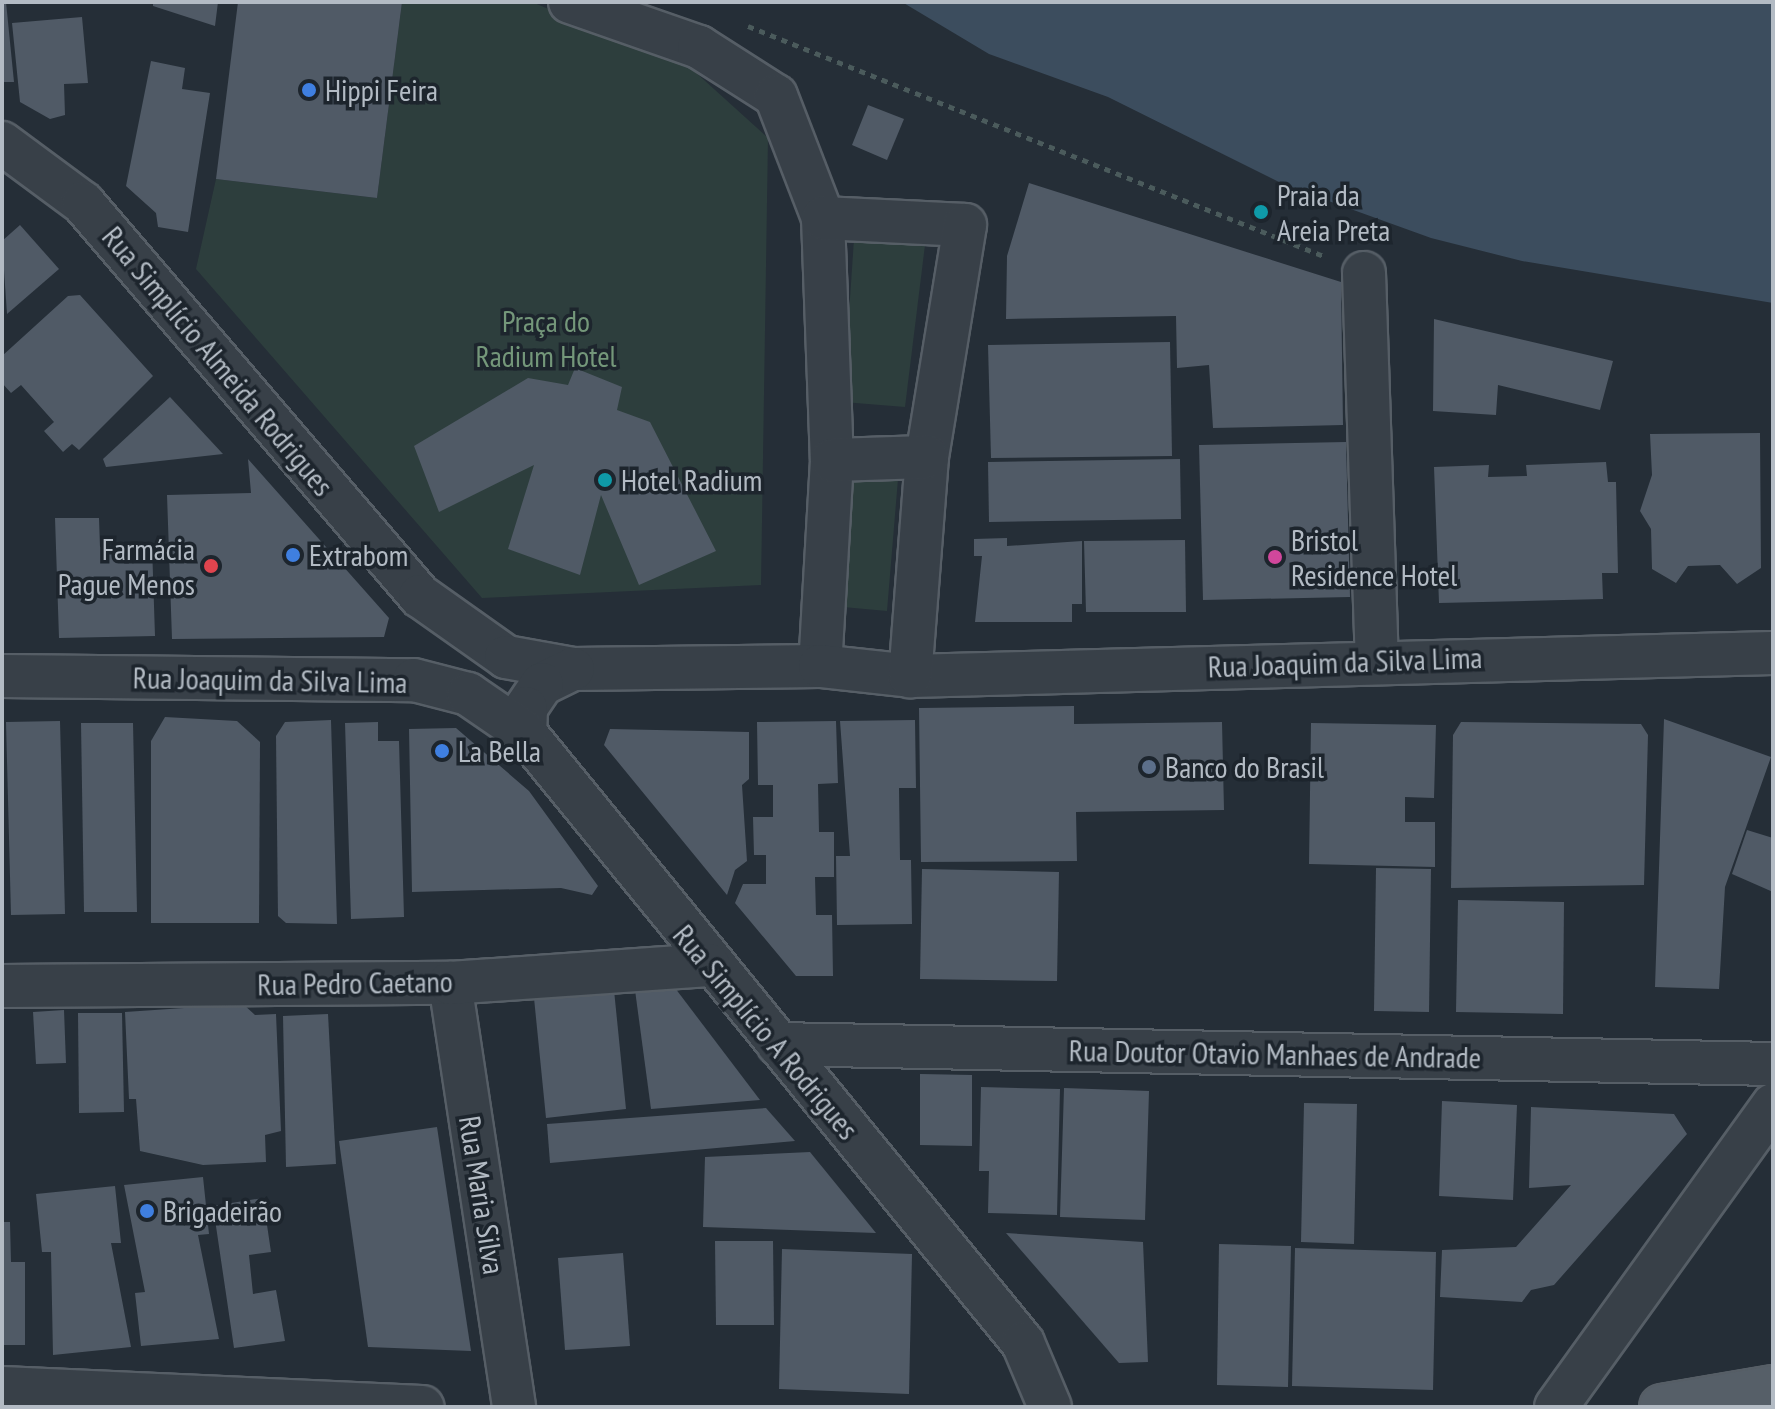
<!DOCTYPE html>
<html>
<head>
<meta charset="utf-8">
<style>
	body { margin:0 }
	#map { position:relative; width:1775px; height:1409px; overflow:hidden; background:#252e37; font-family:"PT Sans Narrow",sans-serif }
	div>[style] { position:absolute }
	.green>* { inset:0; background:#2d3e3d }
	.water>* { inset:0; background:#3c4d5e }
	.building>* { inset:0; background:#505a66 }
	.path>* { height:5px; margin-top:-2.5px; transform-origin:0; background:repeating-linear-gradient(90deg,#4b5b5c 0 6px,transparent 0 12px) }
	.roads { filter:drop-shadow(2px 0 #565e66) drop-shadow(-2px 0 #565e66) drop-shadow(0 2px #565e66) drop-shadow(0 -2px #565e66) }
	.minor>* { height:42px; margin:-21px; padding:0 21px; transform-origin:21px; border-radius:21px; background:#384048 }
	.major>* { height:44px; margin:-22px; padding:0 22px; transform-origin:22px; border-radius:22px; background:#565f68 }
	.dots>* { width:22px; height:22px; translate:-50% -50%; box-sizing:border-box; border:4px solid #1d252d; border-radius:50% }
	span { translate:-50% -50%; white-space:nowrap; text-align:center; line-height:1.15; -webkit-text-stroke:7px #1d252d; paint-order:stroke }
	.poi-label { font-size:30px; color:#b3bbc4 }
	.left { translate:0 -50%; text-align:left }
	.right { translate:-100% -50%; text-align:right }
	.park-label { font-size:30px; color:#74977a }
	.street-label { font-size:30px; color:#b3bbc4 }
	.frame { position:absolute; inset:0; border:4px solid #b3bbc4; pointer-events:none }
</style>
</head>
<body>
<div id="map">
	<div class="green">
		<i style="clip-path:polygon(402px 2px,532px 2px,693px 70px,768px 138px,761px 585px,482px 598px,196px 269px,216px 179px,377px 198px)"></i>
		<i style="clip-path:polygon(854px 239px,925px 245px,905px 407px,843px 402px)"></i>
		<i style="clip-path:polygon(853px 475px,898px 479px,887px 611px,843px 607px)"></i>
	</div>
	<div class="water">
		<i style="clip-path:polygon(902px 2px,1773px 2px,1773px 303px,1522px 261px,1431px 238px,1287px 186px,1108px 97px,989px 54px)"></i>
	</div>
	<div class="building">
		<i style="clip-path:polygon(2px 2px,6px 2px,14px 82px,2px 82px)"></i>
		<i style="clip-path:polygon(153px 2px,218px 2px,215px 26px,153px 6px)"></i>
		<i style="clip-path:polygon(238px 2px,402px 2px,377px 198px,216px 179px)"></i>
		<i style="clip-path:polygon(82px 17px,88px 83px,64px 84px,65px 115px,50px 119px,20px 102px,12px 23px)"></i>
		<i style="clip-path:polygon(151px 61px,185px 68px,182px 89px,210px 93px,188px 232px,158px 227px,156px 213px,126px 186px)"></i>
		<i style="clip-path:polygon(868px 105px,904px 119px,887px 160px,852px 145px)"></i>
		<i style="clip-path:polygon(1029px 183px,1341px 282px,1343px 425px,1213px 428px,1209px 365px,1177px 368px,1176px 316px,1006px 319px,1007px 256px)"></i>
		<i style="clip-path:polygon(20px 225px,59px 269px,7px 314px,2px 241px)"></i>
		<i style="clip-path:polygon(80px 295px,153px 376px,79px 450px,72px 444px,63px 452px,44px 431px,54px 422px,21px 385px,11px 393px,2px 383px,2px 356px,68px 296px)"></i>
		<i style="clip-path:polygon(1434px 319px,1613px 361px,1600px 410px,1498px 385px,1496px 415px,1433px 411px)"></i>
		<i style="clip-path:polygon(1170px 342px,1172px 456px,991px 458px,988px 345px)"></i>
		<i style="clip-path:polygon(575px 368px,622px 387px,617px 410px,650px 422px,716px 551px,639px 585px,601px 495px,580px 575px,508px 549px,534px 465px,439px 512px,414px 446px,528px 378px,568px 385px)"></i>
		<i style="clip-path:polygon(170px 397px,223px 454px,106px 467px,103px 459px)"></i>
		<i style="clip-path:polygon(1760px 433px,1761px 568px,1737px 584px,1720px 565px,1688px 566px,1676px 583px,1652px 569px,1651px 529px,1640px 511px,1652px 475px,1650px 434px)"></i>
		<i style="clip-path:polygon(1346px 442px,1350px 597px,1203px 600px,1199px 445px)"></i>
		<i style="clip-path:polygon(248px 459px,389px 618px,384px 637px,172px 639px,167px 495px,251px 493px)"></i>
		<i style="clip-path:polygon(1180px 459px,1181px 519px,989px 522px,988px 462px)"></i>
		<i style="clip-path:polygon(1606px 462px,1608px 482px,1616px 482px,1618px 573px,1602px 573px,1603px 599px,1439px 603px,1434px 467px,1489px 465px,1488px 477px,1527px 476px,1526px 465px)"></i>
		<i style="clip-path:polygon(55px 518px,99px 518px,100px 547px,152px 545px,155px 636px,59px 638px)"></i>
		<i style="clip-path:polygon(1007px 538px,1007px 546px,1082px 541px,1082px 604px,1072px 604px,1072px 622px,975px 622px,982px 556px,974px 556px,974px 539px)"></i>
		<i style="clip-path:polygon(1185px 540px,1186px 612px,1086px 612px,1084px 541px)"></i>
		<i style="clip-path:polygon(1074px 706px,1074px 724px,1222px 722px,1224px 810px,1076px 812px,1077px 861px,921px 862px,919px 708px)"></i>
		<i style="clip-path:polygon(165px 717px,237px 721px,260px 742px,259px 923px,151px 923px,151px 741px)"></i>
		<i style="clip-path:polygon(1664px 719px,1771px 757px,1725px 887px,1719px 989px,1655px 987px)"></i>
		<i style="clip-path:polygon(331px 720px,337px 924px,286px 923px,278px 916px,276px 736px,285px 722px)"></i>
		<i style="clip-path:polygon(915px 720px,916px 788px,899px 788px,900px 860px,911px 860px,912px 924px,837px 925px,836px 856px,850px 856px,840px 721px)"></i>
		<i style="clip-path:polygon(60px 721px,65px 914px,11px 915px,6px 722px)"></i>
		<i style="clip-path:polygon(836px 721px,838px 783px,818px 784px,819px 832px,834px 832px,834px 877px,815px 877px,816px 915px,832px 915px,833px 976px,796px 976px,735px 903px,743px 884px,766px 884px,766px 855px,754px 855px,753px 817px,773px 817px,773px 785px,758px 785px,757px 722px)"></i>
		<i style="clip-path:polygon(378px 722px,378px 741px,399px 741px,404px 917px,351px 919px,345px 723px)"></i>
		<i style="clip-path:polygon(1461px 722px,1641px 724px,1648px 735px,1644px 885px,1451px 888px,1453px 735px)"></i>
		<i style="clip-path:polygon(81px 723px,133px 723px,137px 912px,84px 912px)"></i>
		<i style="clip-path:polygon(1311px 723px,1436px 725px,1434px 798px,1405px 797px,1405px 822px,1435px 822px,1435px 867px,1309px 864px)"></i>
		<i style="clip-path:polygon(456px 728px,529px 791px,598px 886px,592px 895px,561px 888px,412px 892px,409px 729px)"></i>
		<i style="clip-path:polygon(610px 729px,749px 732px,749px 779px,742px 785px,747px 861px,735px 870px,727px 895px,604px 745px)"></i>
		<i style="clip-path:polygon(1747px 830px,1773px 838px,1773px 892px,1732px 874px)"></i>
		<i style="clip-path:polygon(1376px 868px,1431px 869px,1429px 1012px,1374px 1011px)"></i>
		<i style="clip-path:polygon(922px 869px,1059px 872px,1057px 981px,920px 979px)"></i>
		<i style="clip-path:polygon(1458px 900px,1564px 902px,1563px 1014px,1456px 1012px)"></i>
		<i style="clip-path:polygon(672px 984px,760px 1100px,651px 1109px,635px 990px)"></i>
		<i style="clip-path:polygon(614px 990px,626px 1109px,546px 1118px,534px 998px)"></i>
		<i style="clip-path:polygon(243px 1004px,255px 1015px,276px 1014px,281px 1131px,265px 1135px,266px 1162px,203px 1165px,140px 1151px,136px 1099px,129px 1099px,125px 1012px)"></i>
		<i style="clip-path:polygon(64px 1010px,66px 1063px,36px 1064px,33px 1012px)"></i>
		<i style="clip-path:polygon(78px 1013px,122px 1013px,124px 1112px,79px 1113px)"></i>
		<i style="clip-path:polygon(328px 1014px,336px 1164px,286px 1167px,283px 1016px)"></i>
		<i style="clip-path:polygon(920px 1074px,972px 1075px,972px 1146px,920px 1145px)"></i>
		<i style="clip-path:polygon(981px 1087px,1060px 1089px,1057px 1215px,988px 1213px,989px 1171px,979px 1171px)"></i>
		<i style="clip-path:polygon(1064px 1088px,1149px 1091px,1145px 1220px,1060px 1217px)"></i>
		<i style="clip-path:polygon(1442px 1101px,1517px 1105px,1513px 1200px,1439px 1196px)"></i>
		<i style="clip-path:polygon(1304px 1103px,1357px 1104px,1354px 1244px,1301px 1242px)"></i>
		<i style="clip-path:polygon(1531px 1107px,1674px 1114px,1687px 1134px,1554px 1285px,1531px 1290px,1522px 1302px,1440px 1297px,1442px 1250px,1516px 1247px,1571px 1185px,1529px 1188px)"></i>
		<i style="clip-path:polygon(766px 1108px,795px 1141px,550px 1163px,547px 1124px)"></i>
		<i style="clip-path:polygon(437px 1127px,471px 1351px,368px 1347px,339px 1141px)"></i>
		<i style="clip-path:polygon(810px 1152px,876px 1233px,703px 1227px,705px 1157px)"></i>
		<i style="clip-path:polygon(203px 1177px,209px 1234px,198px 1235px,219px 1339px,141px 1346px,135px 1293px,145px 1292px,124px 1185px)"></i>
		<i style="clip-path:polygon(115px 1186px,121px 1243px,111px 1243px,131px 1347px,53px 1355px,51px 1252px,42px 1252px,36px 1194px)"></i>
		<i style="clip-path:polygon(263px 1198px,271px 1252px,249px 1255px,253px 1294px,276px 1290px,285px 1341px,234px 1348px,213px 1206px)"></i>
		<i style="clip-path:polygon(2px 1222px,10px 1222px,11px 1262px,25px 1262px,25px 1345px,2px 1345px)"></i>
		<i style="clip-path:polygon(1006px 1233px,1143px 1242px,1148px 1362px,1119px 1363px)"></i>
		<i style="clip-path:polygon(715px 1241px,773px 1241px,774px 1325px,716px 1325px)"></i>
		<i style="clip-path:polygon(1219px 1244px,1291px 1246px,1288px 1387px,1217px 1385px)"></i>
		<i style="clip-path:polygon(1295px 1248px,1436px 1252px,1433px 1390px,1292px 1386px)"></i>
		<i style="clip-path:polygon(782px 1249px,912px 1254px,909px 1394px,779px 1389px)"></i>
		<i style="clip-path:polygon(623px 1253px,630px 1346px,565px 1350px,558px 1258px)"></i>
	</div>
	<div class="path">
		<i style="left:748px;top:26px;width:622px;rotate:21.78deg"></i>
	</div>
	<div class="roads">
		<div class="minor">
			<i style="left:570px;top:2px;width:137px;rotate:19.2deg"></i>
			<i style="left:699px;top:47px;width:91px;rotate:32.5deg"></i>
			<i style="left:776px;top:96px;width:131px;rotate:68.9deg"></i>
			<i style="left:823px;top:218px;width:242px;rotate:87.9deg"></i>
			<i style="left:832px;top:460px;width:206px;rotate:93.3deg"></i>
			<i style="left:2px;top:143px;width:101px;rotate:36.5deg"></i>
			<i style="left:83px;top:203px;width:518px;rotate:49.39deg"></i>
			<i style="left:420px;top:596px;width:105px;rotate:35.3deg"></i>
			<i style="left:506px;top:657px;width:68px;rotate:10.2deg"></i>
			<i style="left:573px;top:669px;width:247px;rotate:-0.7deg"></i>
			<i style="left:820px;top:666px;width:91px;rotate:6.3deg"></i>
			<i style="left:910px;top:676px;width:863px;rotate:-1.53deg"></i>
			<i style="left:823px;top:218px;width:142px;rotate:2.8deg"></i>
			<i style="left:965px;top:225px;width:235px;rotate:99.3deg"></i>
			<i style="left:927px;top:457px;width:220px;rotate:94.4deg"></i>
			<i style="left:1364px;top:273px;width:387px;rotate:88.1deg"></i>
			<i style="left:832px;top:460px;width:95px;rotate:-1.8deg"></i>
			<i style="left:573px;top:669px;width:34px;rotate:154deg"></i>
			<i style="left:542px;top:684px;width:29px;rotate:124deg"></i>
			<i style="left:526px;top:708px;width:25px;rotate:92deg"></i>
			<i style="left:525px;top:733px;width:787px;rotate:50.77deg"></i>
			<i style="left:1023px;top:1343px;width:69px;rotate:67.1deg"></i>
			<i style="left:2px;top:676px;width:412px;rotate:0.6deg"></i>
			<i style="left:414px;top:680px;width:56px;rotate:14.5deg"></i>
			<i style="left:468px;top:694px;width:69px;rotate:34.4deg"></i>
			<i style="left:450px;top:983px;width:429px;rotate:81.4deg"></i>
			<i style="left:2px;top:986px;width:448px;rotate:-0.4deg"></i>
			<i style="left:450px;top:983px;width:259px;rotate:-4deg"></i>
			<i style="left:778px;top:1044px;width:995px;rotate:1.15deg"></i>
			<i style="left:2px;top:1388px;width:421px;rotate:2.6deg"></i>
			<i style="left:1556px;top:1407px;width:372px;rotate:-54.3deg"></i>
		</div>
		<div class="major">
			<i style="left:1662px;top:1407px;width:113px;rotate:-9.7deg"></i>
		</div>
	</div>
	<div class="dots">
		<i style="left:309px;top:90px;background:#3f7fe0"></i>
		<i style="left:1261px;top:212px;background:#0f9aa8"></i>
		<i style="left:605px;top:480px;background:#0f9aa8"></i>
		<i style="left:293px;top:555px;background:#3f7fe0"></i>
		<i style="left:1275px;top:557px;background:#d1479c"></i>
		<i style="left:211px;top:566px;background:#e0444e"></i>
		<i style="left:442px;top:751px;background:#3f7fe0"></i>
		<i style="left:1149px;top:767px;background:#5c6f8a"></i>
		<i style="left:147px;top:1211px;background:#3f7fe0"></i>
	</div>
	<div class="poi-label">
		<span class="left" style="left:325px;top:90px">Hippi Feira</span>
		<span class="left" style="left:1277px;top:212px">Praia da<br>Areia Preta</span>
		<span class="left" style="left:621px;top:480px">Hotel Radium</span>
		<span class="left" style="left:1291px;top:557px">Bristol<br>Residence Hotel</span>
		<span class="right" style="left:195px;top:566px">Farmácia<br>Pague Menos</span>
		<span class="left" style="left:309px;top:555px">Extrabom</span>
		<span class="left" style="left:458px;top:751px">La Bella</span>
		<span class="left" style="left:1165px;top:767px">Banco do Brasil</span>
		<span class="left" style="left:163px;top:1211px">Brigadeirão</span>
	</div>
	<div class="park-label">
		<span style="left:546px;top:338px">Praça do<br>Radium Hotel</span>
	</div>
	<div class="street-label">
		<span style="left:218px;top:361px;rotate:50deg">Rua Simplício Almeida Rodrigues</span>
		<span style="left:1345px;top:662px;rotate:-2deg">Rua Joaquim da Silva Lima</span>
		<span style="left:270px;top:680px;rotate:1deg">Rua Joaquim da Silva Lima</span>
		<span style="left:355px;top:983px;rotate:-1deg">Rua Pedro Caetano</span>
		<span style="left:766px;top:1032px;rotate:50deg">Rua Simplício A Rodrigues</span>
		<span style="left:1275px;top:1054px;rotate:1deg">Rua Doutor Otavio Manhaes de Andrade</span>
		<span style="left:482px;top:1195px;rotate:81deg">Rua Maria Silva</span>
	</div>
	<div class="frame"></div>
</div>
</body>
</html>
